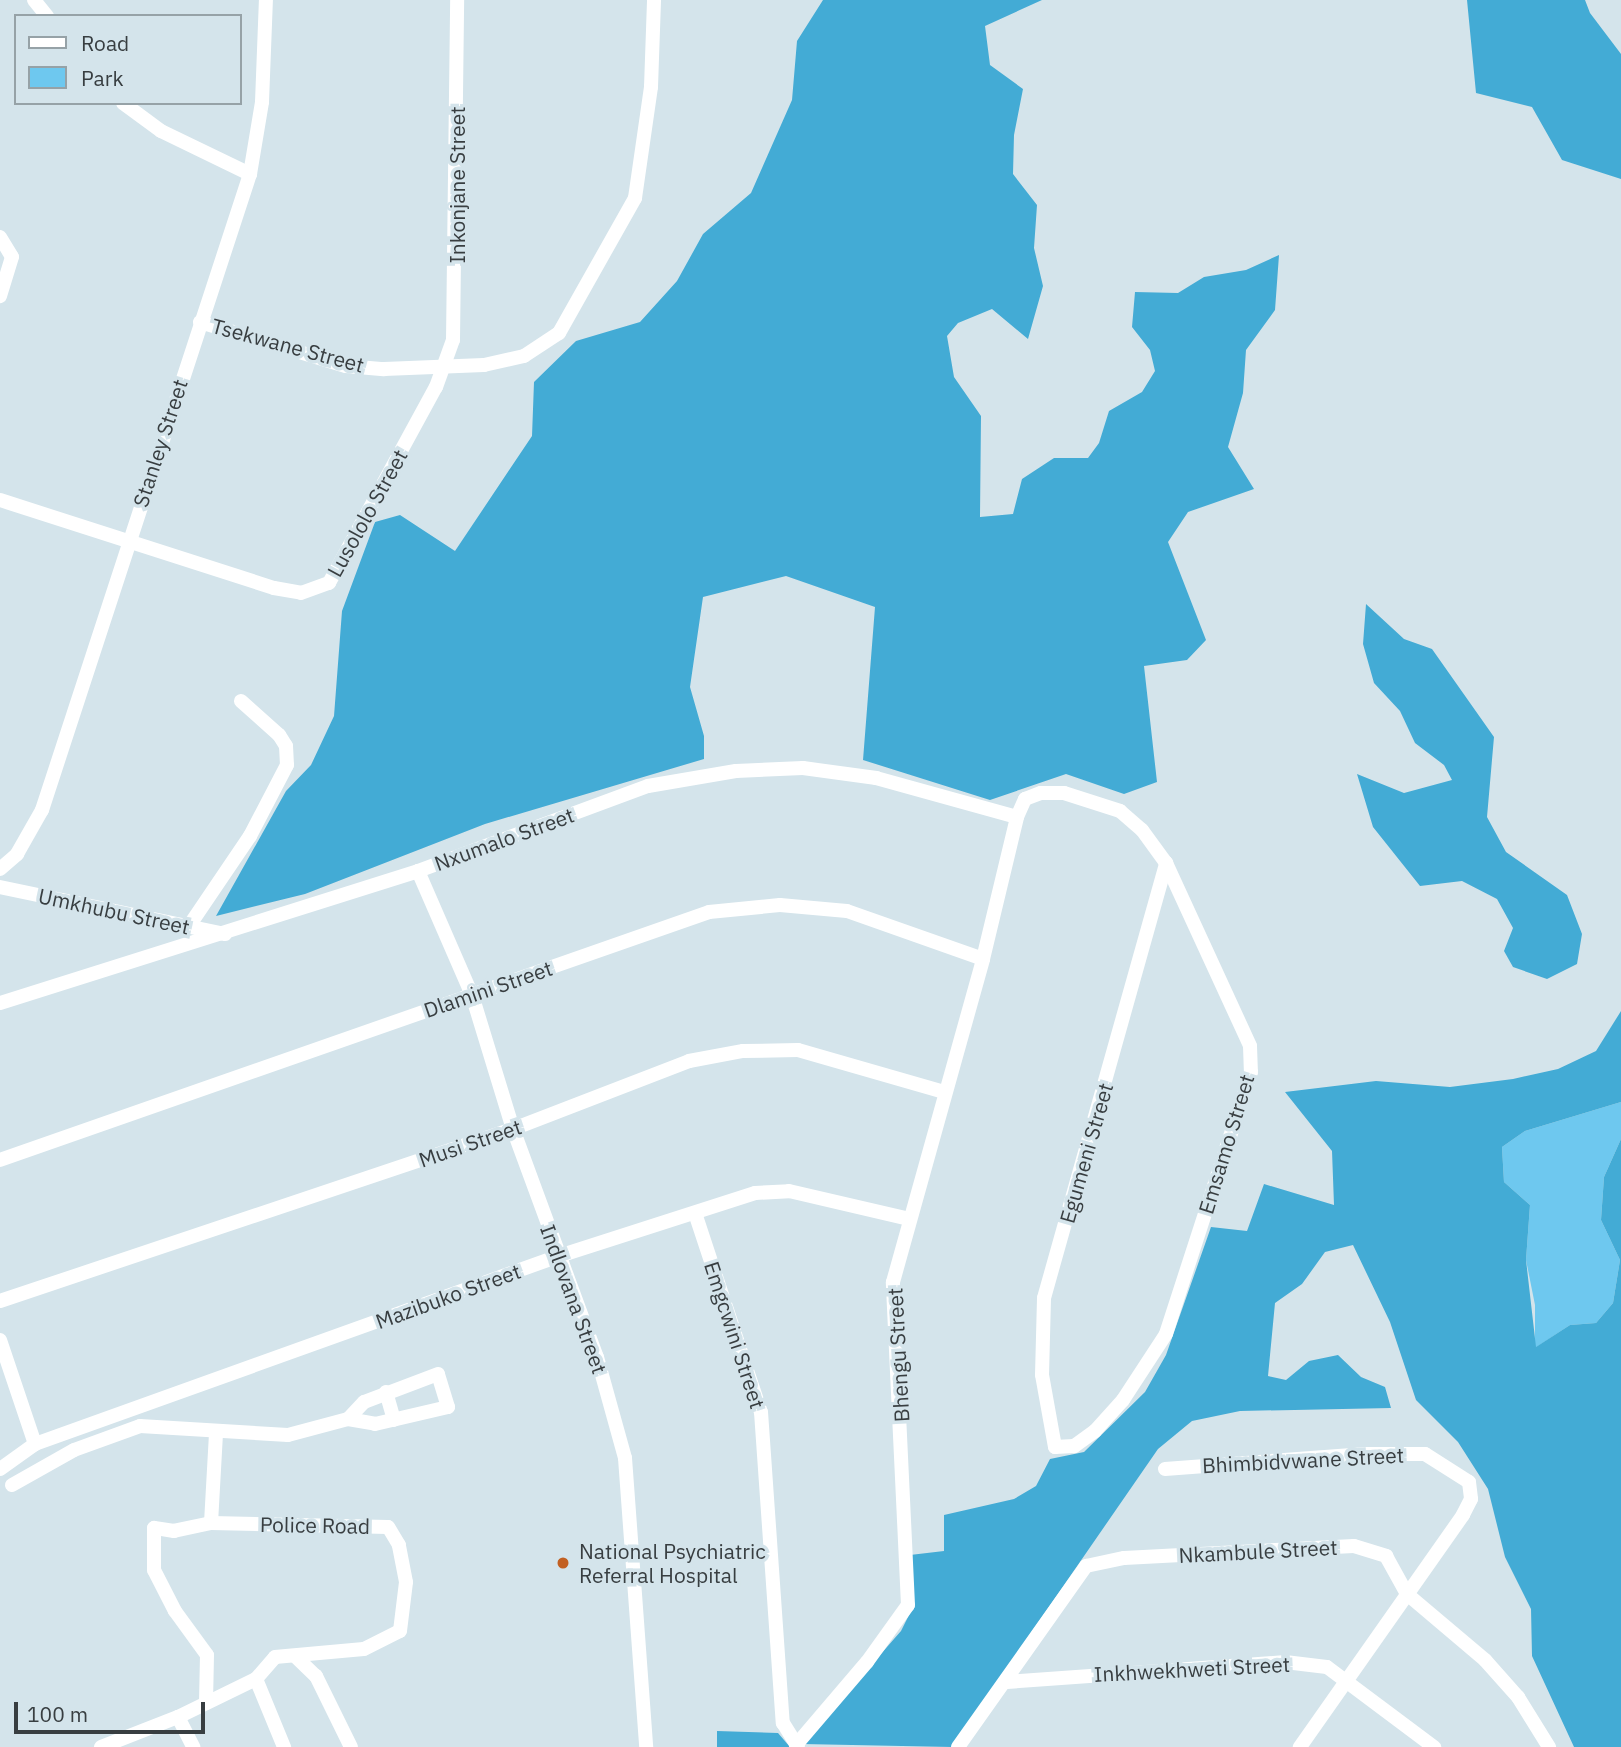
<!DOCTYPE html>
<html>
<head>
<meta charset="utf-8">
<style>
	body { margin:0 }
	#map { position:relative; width:1621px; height:1747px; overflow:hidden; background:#d4e4eb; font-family:"IBM Plex Sans",sans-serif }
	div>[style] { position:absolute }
	.green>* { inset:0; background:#6ec8ef }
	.forest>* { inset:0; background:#43abd5 }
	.street>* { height:14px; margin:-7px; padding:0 7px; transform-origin:7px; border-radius:7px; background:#fff }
	.dots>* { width:19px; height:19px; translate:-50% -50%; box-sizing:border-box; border:4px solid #d4e4eb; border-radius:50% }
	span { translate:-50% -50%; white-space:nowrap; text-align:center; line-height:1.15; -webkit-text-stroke:7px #d4e4eb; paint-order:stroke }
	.street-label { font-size:21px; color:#383e41 }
	.poi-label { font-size:21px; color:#383e41 }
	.left { translate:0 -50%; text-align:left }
	.legend { position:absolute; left:14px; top:14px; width:228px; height:91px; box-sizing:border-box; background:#d4e4eb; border:2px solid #96a2a7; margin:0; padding:9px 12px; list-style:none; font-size:21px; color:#383e41 }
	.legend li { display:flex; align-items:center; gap:14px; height:35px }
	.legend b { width:35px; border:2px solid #96a2a7 }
	.scale { position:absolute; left:14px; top:1702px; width:191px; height:32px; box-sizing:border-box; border:4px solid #383e41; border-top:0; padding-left:9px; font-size:21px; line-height:24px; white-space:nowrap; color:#383e41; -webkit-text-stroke:5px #d4e4eb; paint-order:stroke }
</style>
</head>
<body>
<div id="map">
	<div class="green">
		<i style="clip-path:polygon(1621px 1102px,1621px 1139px,1604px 1177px,1601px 1220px,1620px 1260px,1613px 1303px,1596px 1323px,1570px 1325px,1535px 1348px,1535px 1305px,1526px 1260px,1530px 1205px,1504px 1182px,1502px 1147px,1525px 1131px)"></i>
	</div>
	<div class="forest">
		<i style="clip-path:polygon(823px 0,1042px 0,985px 26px,990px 65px,1023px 89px,1014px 135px,1013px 174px,1037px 205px,1034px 248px,1043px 286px,1028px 339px,992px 309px,958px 323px,947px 336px,954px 377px,981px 416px,980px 517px,1013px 514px,1022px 479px,1054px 458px,1088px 458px,1099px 443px,1109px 411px,1142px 392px,1155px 371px,1150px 350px,1132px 327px,1135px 292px,1178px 293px,1204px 277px,1246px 270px,1279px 255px,1275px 310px,1246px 350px,1243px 393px,1228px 447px,1254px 489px,1188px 512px,1168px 542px,1206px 640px,1187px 660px,1144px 666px,1157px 782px,1124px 794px,1066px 774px,990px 800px,863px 760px,875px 607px,786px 576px,703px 597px,690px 687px,704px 736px,704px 759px,485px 824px,305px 894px,216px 916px,286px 791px,311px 765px,334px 716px,342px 611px,375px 522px,400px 515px,455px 551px,532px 436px,534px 382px,576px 341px,640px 322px,677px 281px,703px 234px,751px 193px,792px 100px,797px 41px)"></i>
		<i style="clip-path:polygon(1467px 0,1585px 0,1590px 13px,1621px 54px,1621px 179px,1562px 160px,1532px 107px,1476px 93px)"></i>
		<i style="clip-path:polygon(1366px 604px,1404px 639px,1432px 649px,1494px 737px,1487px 817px,1506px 852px,1567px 895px,1582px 934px,1577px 964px,1547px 979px,1513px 967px,1504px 951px,1513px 928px,1497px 899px,1462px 881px,1420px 886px,1373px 827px,1357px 774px,1404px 793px,1452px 780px,1444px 765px,1415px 743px,1400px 711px,1374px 683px,1363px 644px)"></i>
		<i style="clip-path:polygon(1621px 1011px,1621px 1102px,1525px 1131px,1502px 1147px,1504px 1182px,1530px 1205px,1526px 1260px,1536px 1347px,1570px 1325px,1596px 1323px,1613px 1303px,1620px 1260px,1601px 1220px,1604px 1177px,1621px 1139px,1621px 1747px,1574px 1747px,1532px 1656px,1531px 1609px,1505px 1557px,1488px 1489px,1458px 1442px,1416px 1400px,1390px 1322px,1353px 1245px,1325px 1252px,1302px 1284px,1275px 1303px,1268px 1376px,1286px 1380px,1309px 1361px,1338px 1355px,1361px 1377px,1385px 1387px,1391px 1408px,1240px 1411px,1192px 1421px,1158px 1449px,952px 1747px,802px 1744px,901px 1631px,913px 1607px,910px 1555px,944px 1551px,944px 1515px,1014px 1499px,1036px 1486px,1050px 1459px,1084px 1452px,1145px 1392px,1166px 1355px,1211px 1227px,1247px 1231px,1264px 1184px,1334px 1205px,1332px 1151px,1285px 1092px,1376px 1081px,1450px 1087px,1513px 1079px,1558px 1069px,1596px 1051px)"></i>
		<i style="clip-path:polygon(717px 1731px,778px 1733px,790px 1747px,717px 1747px)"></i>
	</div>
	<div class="street">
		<i style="left:34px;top:0;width:21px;rotate:51deg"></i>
		<i style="left:123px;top:103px;width:47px;rotate:36.4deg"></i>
		<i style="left:161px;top:131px;width:99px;rotate:25.8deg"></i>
		<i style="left:0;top:237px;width:23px;rotate:59deg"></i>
		<i style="left:12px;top:257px;width:41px;rotate:107.1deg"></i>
		<i style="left:200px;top:322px;width:152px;rotate:16.8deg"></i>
		<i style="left:346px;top:366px;width:38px;rotate:5deg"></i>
		<i style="left:384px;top:369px;width:100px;rotate:-2.3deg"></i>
		<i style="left:484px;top:365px;width:41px;rotate:-12.7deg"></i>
		<i style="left:524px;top:356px;width:42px;rotate:-33.3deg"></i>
		<i style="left:559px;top:333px;width:155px;rotate:-60.6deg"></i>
		<i style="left:635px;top:198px;width:112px;rotate:-81.8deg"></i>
		<i style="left:651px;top:87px;width:87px;rotate:-88deg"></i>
		<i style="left:0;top:500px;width:288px;rotate:17.8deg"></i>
		<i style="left:274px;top:588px;width:27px;rotate:10deg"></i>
		<i style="left:301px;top:593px;width:30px;rotate:-20deg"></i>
		<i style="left:329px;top:583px;width:223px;rotate:-61.4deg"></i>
		<i style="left:436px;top:387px;width:50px;rotate:-70.1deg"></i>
		<i style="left:453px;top:340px;width:340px;rotate:-89.3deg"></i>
		<i style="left:0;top:869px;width:23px;rotate:-41deg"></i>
		<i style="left:17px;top:854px;width:51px;rotate:-60.4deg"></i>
		<i style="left:42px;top:810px;width:669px;rotate:-71.89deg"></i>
		<i style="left:250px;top:174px;width:73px;rotate:-80.5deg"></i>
		<i style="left:262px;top:102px;width:102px;rotate:-87.8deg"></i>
		<i style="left:418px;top:871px;width:135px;rotate:66.5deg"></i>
		<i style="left:472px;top:995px;width:140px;rotate:73deg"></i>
		<i style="left:513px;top:1129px;width:243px;rotate:69.8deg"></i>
		<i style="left:597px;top:1357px;width:105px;rotate:74.5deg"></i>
		<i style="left:625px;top:1458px;width:290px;rotate:85.8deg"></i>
		<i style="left:0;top:887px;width:230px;rotate:11.8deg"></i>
		<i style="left:189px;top:926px;width:109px;rotate:-55.9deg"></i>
		<i style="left:250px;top:836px;width:80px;rotate:-62.5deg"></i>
		<i style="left:287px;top:765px;width:19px;rotate:-93deg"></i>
		<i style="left:286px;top:746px;width:13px;rotate:-122deg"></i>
		<i style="left:279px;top:735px;width:51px;rotate:-138.2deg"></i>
		<i style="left:0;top:1003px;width:438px;rotate:-17.5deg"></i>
		<i style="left:418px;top:871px;width:245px;rotate:-20.3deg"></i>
		<i style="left:648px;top:786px;width:89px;rotate:-9.7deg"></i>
		<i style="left:736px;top:771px;width:67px;rotate:-2.6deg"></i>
		<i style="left:803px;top:768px;width:74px;rotate:7.8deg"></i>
		<i style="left:876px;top:778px;width:146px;rotate:15.5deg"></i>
		<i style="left:0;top:1160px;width:751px;rotate:-19.28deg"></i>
		<i style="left:709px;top:912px;width:71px;rotate:-5.6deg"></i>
		<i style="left:780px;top:905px;width:67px;rotate:5.1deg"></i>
		<i style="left:847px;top:911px;width:144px;rotate:19.4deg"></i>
		<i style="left:695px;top:1213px;width:210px;rotate:71.7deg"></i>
		<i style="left:761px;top:1412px;width:312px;rotate:86deg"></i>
		<i style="left:783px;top:1723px;width:28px;rotate:58deg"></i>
		<i style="left:0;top:1301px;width:541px;rotate:-18.54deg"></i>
		<i style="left:513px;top:1129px;width:189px;rotate:-21.1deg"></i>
		<i style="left:689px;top:1061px;width:55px;rotate:-10.5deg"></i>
		<i style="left:743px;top:1051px;width:55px;rotate:-1deg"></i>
		<i style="left:798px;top:1050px;width:152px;rotate:16deg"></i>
		<i style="left:0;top:1340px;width:110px;rotate:71.4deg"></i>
		<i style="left:386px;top:1392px;width:29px;rotate:74deg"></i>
		<i style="left:0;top:1469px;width:43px;rotate:-35.5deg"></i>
		<i style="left:35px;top:1444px;width:557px;rotate:-19.74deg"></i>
		<i style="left:559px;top:1256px;width:206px;rotate:-17.8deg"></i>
		<i style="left:755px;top:1193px;width:34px;rotate:-3deg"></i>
		<i style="left:789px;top:1191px;width:123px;rotate:13.1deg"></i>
		<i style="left:1165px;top:1469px;width:201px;rotate:-4.3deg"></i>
		<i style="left:1365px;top:1454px;width:60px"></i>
		<i style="left:1425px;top:1454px;width:52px;rotate:32.5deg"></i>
		<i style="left:1469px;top:1482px;width:17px;rotate:83deg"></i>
		<i style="left:1471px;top:1499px;width:18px;rotate:117deg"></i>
		<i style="left:1463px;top:1515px;width:284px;rotate:125.1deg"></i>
		<i style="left:12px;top:1485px;width:71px;rotate:-29.4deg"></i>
		<i style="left:74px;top:1450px;width:70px;rotate:-20deg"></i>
		<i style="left:140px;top:1426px;width:148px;rotate:3.5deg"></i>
		<i style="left:288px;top:1435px;width:62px;rotate:-14.9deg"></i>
		<i style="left:348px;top:1419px;width:27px;rotate:10deg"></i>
		<i style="left:375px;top:1424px;width:75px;rotate:-13.1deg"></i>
		<i style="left:448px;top:1407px;width:34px;rotate:-107deg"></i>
		<i style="left:438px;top:1374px;width:79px;rotate:159.3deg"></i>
		<i style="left:364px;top:1402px;width:23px;rotate:133deg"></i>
		<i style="left:211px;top:1523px;width:89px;rotate:-86.8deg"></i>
		<i style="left:296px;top:1657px;width:28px;rotate:44deg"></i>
		<i style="left:316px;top:1676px;width:79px;rotate:63.8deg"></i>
		<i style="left:256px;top:1679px;width:74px;rotate:67.6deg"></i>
		<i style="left:1007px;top:1682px;width:279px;rotate:-4.1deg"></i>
		<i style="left:1285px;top:1662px;width:42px;rotate:6.8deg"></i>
		<i style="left:1327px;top:1667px;width:134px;rotate:36.8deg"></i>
		<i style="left:178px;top:1717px;width:34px;rotate:63deg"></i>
		<i style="left:796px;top:1745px;width:109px;rotate:-49.5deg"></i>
		<i style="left:867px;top:1662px;width:70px;rotate:-54.3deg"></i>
		<i style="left:908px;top:1605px;width:323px;rotate:-92.7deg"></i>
		<i style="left:893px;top:1282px;width:335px;rotate:-74.4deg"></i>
		<i style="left:983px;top:959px;width:146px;rotate:-76.5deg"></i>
		<i style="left:1017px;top:817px;width:20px;rotate:-66deg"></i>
		<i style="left:1025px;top:799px;width:17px;rotate:-21deg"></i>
		<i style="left:1041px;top:793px;width:23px"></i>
		<i style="left:1064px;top:793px;width:59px;rotate:17.8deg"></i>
		<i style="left:1120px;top:811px;width:29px;rotate:41deg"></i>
		<i style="left:1142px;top:830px;width:41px;rotate:54deg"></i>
		<i style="left:1166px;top:863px;width:201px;rotate:65.3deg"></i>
		<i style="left:1250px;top:1046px;width:26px;rotate:88deg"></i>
		<i style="left:1251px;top:1072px;width:275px;rotate:108deg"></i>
		<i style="left:1166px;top:1334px;width:79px;rotate:123.1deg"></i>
		<i style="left:1123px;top:1400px;width:42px;rotate:132.1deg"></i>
		<i style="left:1095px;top:1431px;width:26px;rotate:144deg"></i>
		<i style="left:1074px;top:1446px;width:19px;rotate:177deg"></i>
		<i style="left:1055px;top:1447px;width:73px;rotate:-100.2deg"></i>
		<i style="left:1042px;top:1375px;width:77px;rotate:-88.5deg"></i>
		<i style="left:1044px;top:1298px;width:452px;rotate:-74.3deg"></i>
		<i style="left:101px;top:1747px;width:83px;rotate:-21.3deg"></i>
		<i style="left:178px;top:1717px;width:87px;rotate:-26deg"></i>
		<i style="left:256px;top:1679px;width:29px;rotate:-49deg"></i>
		<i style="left:275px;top:1657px;width:89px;rotate:-5.1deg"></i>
		<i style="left:364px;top:1649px;width:40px;rotate:-26.6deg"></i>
		<i style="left:400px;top:1631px;width:49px;rotate:-83deg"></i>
		<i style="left:406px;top:1582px;width:38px;rotate:-101deg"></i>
		<i style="left:399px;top:1545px;width:21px;rotate:-121deg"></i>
		<i style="left:388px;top:1527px;width:177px;rotate:-178.7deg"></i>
		<i style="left:211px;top:1523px;width:38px;rotate:168deg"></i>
		<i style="left:174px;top:1531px;width:20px;rotate:-171deg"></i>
		<i style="left:154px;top:1528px;width:42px;rotate:90deg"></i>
		<i style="left:154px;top:1570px;width:46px;rotate:62.9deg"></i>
		<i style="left:175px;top:1611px;width:54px;rotate:54deg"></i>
		<i style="left:207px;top:1655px;width:48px;rotate:91.2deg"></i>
		<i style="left:958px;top:1747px;width:222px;rotate:-54.7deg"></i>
		<i style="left:1086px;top:1566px;width:39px;rotate:-12deg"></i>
		<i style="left:1124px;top:1558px;width:230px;rotate:-3deg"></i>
		<i style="left:1354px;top:1546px;width:34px;rotate:17deg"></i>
		<i style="left:1386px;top:1556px;width:43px;rotate:61.1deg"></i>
		<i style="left:1407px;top:1594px;width:102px;rotate:40.2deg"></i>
		<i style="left:1485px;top:1660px;width:50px;rotate:48.3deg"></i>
		<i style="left:1518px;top:1697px;width:59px;rotate:58.2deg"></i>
	</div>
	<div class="dots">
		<i style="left:563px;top:1563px;background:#c26022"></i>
	</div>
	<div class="street-label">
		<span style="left:457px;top:185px;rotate:-90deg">Inkonjane Street</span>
		<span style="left:288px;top:345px;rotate:15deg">Tsekwane Street</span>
		<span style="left:160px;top:443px;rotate:-72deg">Stanley Street</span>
		<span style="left:367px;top:513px;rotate:-61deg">Lusololo Street</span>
		<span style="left:504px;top:839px;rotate:-20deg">Nxumalo Street</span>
		<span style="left:114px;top:911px;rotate:12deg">Umkhubu Street</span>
		<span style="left:488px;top:989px;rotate:-19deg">Dlamini Street</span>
		<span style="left:470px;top:1143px;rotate:-19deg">Musi Street</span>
		<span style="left:1226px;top:1144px;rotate:-73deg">Emsamo Street</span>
		<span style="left:1086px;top:1153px;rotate:-74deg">Egumeni Street</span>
		<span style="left:448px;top:1296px;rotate:-20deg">Mazibuko Street</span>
		<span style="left:574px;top:1299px;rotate:70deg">Indlovana Street</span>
		<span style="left:735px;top:1335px;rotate:72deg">Emgcwini Street</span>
		<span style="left:898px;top:1355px;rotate:-93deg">Bhengu Street</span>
		<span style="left:1303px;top:1460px;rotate:-3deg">Bhimbidvwane Street</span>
		<span style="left:315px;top:1525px;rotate:1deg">Police Road</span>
		<span style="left:1258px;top:1551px;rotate:-3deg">Nkambule Street</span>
		<span style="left:1192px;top:1669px;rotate:-3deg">Inkhwekhweti Street</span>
	</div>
	<div class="poi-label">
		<span class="left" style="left:579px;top:1563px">National Psychiatric<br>Referral Hospital</span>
	</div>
	<ul class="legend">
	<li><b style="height:9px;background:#fff"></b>Road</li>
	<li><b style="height:19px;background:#6ec8ef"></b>Park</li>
	</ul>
	<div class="scale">100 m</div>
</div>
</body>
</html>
